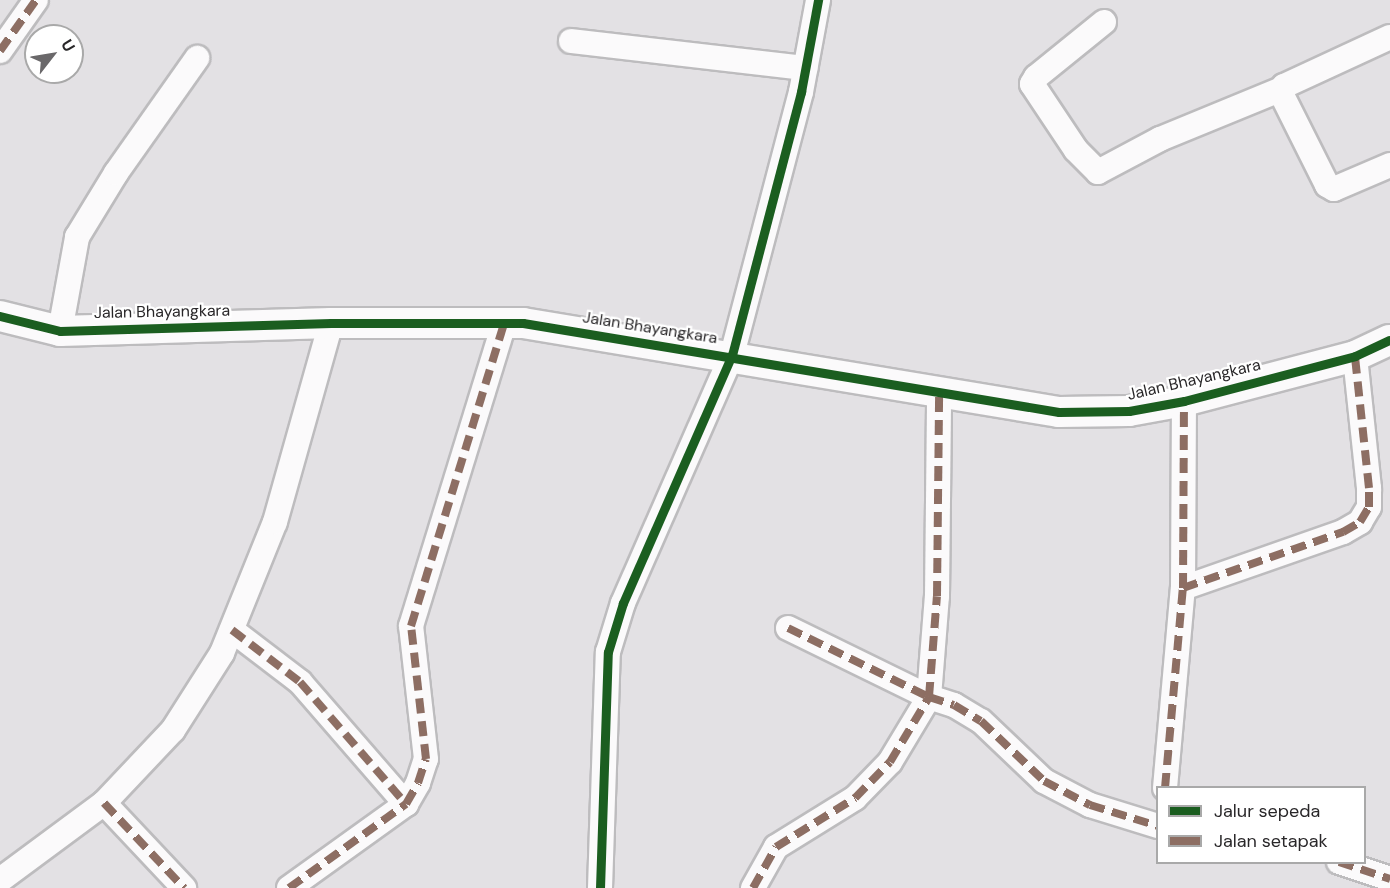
<!DOCTYPE html>
<html>
<head>
<meta charset="utf-8">
<style>
	body { margin:0 }
	#map { position:relative; width:1390px; height:888px; overflow:hidden; background:#e3e1e4; font-family:"DM Sans",sans-serif }
	div>[style] { position:absolute }
	.roads { filter:drop-shadow(2px 0 #bdbcbe) drop-shadow(-2px 0 #bdbcbe) drop-shadow(0 2px #bdbcbe) drop-shadow(0 -2px #bdbcbe) }
	.minor>* { height:24px; margin:-12px; padding:0 12px; transform-origin:12px; border-radius:12px; background:#fbfafb }
	.tertiary>* { height:30px; margin:-15px; padding:0 15px; transform-origin:15px; border-radius:15px; background:#fbfafb }
	.quiet>* { height:8px; margin-top:-4px; transform-origin:0; background:repeating-linear-gradient(90deg,#8d6e63 0 15px,transparent 0 23px) }
	.cycleway>* { height:9px; margin:-4.5px; padding:0 4.5px; transform-origin:4.5px; border-radius:4.5px; background:#1b5e20 }
	span { translate:-50% -50%; white-space:nowrap; text-align:center; line-height:1.15; -webkit-text-stroke:4.5px #fff; paint-order:stroke }
	.street-label { font-size:16px; color:#292729 }
	.legend { position:absolute; left:1156px; top:786px; width:210px; height:78px; box-sizing:border-box; background:#fff; border:2px solid #a9a9a9; margin:0; padding:8px 10px; list-style:none; font-size:18px; color:#292729 }
	.legend li { display:flex; align-items:center; gap:12px; height:30px }
	.legend b { width:30px; border:2px solid #a9a9a9 }
	.north { position:absolute; left:24px; top:24px; width:60px; height:60px; box-sizing:border-box; background:#fff; border:2px solid #a9a9a9; border-radius:50%; rotate:59deg; font-size:16px; font-weight:700; line-height:24px; text-align:center; color:#292729 }
	.north::after { content:''; display:block; margin:auto; width:21px; height:27px; background:#6a686a; clip-path:polygon(50% 0,100% 100%,50% 72%,0 100%) }
</style>
</head>
<body>
<div id="map">
	<div class="roads">
		<div class="minor">
			<i style="left:1104px;top:22px;width:87px;rotate:141deg"></i>
			<i style="left:1036px;top:77px;width:8px;rotate:120deg"></i>
			<i style="left:1032px;top:84px;width:79px;rotate:56.3deg"></i>
			<i style="left:1076px;top:150px;width:31px;rotate:45deg"></i>
			<i style="left:1098px;top:172px;width:70px;rotate:-28deg"></i>
			<i style="left:1160px;top:139px;width:132px;rotate:-22.3deg"></i>
			<i style="left:1390px;top:37px;width:117px;rotate:155.2deg"></i>
			<i style="left:1284px;top:86px;width:8px;rotate:113deg"></i>
			<i style="left:1281px;top:93px;width:103px;rotate:63.4deg"></i>
			<i style="left:1327px;top:185px;width:8px;rotate:30deg"></i>
			<i style="left:1334px;top:189px;width:61px;rotate:-23.2deg"></i>
			<i style="left:571px;top:41px;width:236px;rotate:6.6deg"></i>
			<i style="left:0;top:51px;width:62px;rotate:-54.8deg"></i>
			<i style="left:60px;top:331px;width:96px;rotate:-79.7deg"></i>
			<i style="left:77px;top:237px;width:75px;rotate:-58.6deg"></i>
			<i style="left:116px;top:173px;width:141px;rotate:-54.8deg"></i>
			<i style="left:1183px;top:588px;width:170px;rotate:-19.3deg"></i>
			<i style="left:1343px;top:532px;width:20px;rotate:-30deg"></i>
			<i style="left:1360px;top:522px;width:17px;rotate:-59deg"></i>
			<i style="left:1369px;top:507px;width:19px;rotate:-90deg"></i>
			<i style="left:1369px;top:488px;width:133px;rotate:-96.1deg"></i>
			<i style="left:788px;top:628px;width:157px;rotate:26.1deg"></i>
			<i style="left:929px;top:697px;width:26px;rotate:18deg"></i>
			<i style="left:954px;top:705px;width:31px;rotate:31deg"></i>
			<i style="left:981px;top:721px;width:87px;rotate:43.6deg"></i>
			<i style="left:1044px;top:781px;width:52px;rotate:27.6deg"></i>
			<i style="left:1090px;top:805px;width:71px;rotate:17.2deg"></i>
			<i style="left:232px;top:630px;width:86px;rotate:37.4deg"></i>
			<i style="left:300px;top:682px;width:162px;rotate:49deg"></i>
			<i style="left:1165px;top:788px;width:201px;rotate:-84.9deg"></i>
			<i style="left:1183px;top:588px;width:187px;rotate:-89.7deg"></i>
			<i style="left:104px;top:803px;width:117px;rotate:46.7deg"></i>
			<i style="left:1339px;top:862px;width:54px;rotate:18.4deg"></i>
			<i style="left:0;top:880px;width:129px;rotate:-36.5deg"></i>
			<i style="left:104px;top:803px;width:100px;rotate:-46.6deg"></i>
			<i style="left:173px;top:730px;width:91px;rotate:-57.5deg"></i>
			<i style="left:222px;top:653px;width:141px;rotate:-68deg"></i>
			<i style="left:275px;top:522px;width:207px;rotate:-74.3deg"></i>
			<i style="left:289px;top:888px;width:144px;rotate:-35.7deg"></i>
			<i style="left:406px;top:804px;width:24px;rotate:-60deg"></i>
			<i style="left:418px;top:783px;width:25px;rotate:-72deg"></i>
			<i style="left:426px;top:759px;width:134px;rotate:-96.4deg"></i>
			<i style="left:411px;top:626px;width:317px;rotate:-72.9deg"></i>
			<i style="left:600px;top:888px;width:236px;rotate:-88.1deg"></i>
			<i style="left:608px;top:652px;width:51px;rotate:-73deg"></i>
			<i style="left:623px;top:603px;width:271px;rotate:-66.3deg"></i>
			<i style="left:732px;top:355px;width:272px;rotate:-75.3deg"></i>
			<i style="left:801px;top:92px;width:94px;rotate:-79.5deg"></i>
			<i style="left:753px;top:888px;width:47px;rotate:-60.7deg"></i>
			<i style="left:776px;top:847px;width:93px;rotate:-31.8deg"></i>
			<i style="left:855px;top:798px;width:50px;rotate:-45.8deg"></i>
			<i style="left:890px;top:762px;width:76px;rotate:-59deg"></i>
			<i style="left:929px;top:697px;width:101px;rotate:-85.5deg"></i>
			<i style="left:937px;top:596px;width:203px;rotate:-89.4deg"></i>
		</div>
		<div class="tertiary">
			<i style="left:0;top:316px;width:62px;rotate:14deg"></i>
			<i style="left:60px;top:331px;width:271px;rotate:-1.7deg"></i>
			<i style="left:331px;top:323px;width:192px"></i>
			<i style="left:523px;top:323px;width:543px;rotate:9.43deg"></i>
			<i style="left:1059px;top:412px;width:70px;rotate:-0.8deg"></i>
			<i style="left:1129px;top:411px;width:56px;rotate:-10.3deg"></i>
			<i style="left:1184px;top:401px;width:177px;rotate:-14.7deg"></i>
			<i style="left:1355px;top:356px;width:38px;rotate:-25deg"></i>
		</div>
	</div>
	<div class="quiet">
		<i style="left:0;top:51px;width:62px;rotate:-54.8deg"></i>
		<i style="left:1183px;top:588px;width:170px;rotate:-19.3deg"></i>
		<i style="left:1343px;top:532px;width:20px;rotate:-30deg"></i>
		<i style="left:1360px;top:522px;width:17px;rotate:-59deg"></i>
		<i style="left:1369px;top:507px;width:19px;rotate:-90deg"></i>
		<i style="left:1369px;top:488px;width:133px;rotate:-96.1deg"></i>
		<i style="left:788px;top:628px;width:157px;rotate:26.1deg"></i>
		<i style="left:929px;top:697px;width:26px;rotate:18deg"></i>
		<i style="left:954px;top:705px;width:31px;rotate:31deg"></i>
		<i style="left:981px;top:721px;width:87px;rotate:43.6deg"></i>
		<i style="left:1044px;top:781px;width:52px;rotate:27.6deg"></i>
		<i style="left:1090px;top:805px;width:71px;rotate:17.2deg"></i>
		<i style="left:232px;top:630px;width:86px;rotate:37.4deg"></i>
		<i style="left:300px;top:682px;width:162px;rotate:49deg"></i>
		<i style="left:1165px;top:788px;width:201px;rotate:-84.9deg"></i>
		<i style="left:1183px;top:588px;width:187px;rotate:-89.7deg"></i>
		<i style="left:104px;top:803px;width:117px;rotate:46.7deg"></i>
		<i style="left:1339px;top:862px;width:54px;rotate:18.4deg"></i>
		<i style="left:289px;top:888px;width:144px;rotate:-35.7deg"></i>
		<i style="left:406px;top:804px;width:24px;rotate:-60deg"></i>
		<i style="left:418px;top:783px;width:25px;rotate:-72deg"></i>
		<i style="left:426px;top:759px;width:134px;rotate:-96.4deg"></i>
		<i style="left:411px;top:626px;width:317px;rotate:-72.9deg"></i>
		<i style="left:753px;top:888px;width:47px;rotate:-60.7deg"></i>
		<i style="left:776px;top:847px;width:93px;rotate:-31.8deg"></i>
		<i style="left:855px;top:798px;width:50px;rotate:-45.8deg"></i>
		<i style="left:890px;top:762px;width:76px;rotate:-59deg"></i>
		<i style="left:929px;top:697px;width:101px;rotate:-85.5deg"></i>
		<i style="left:937px;top:596px;width:203px;rotate:-89.4deg"></i>
	</div>
	<div class="cycleway">
		<i style="left:0;top:316px;width:62px;rotate:14deg"></i>
		<i style="left:60px;top:331px;width:271px;rotate:-1.7deg"></i>
		<i style="left:331px;top:323px;width:192px"></i>
		<i style="left:523px;top:323px;width:543px;rotate:9.43deg"></i>
		<i style="left:1059px;top:412px;width:70px;rotate:-0.8deg"></i>
		<i style="left:1129px;top:411px;width:56px;rotate:-10.3deg"></i>
		<i style="left:1184px;top:401px;width:177px;rotate:-14.7deg"></i>
		<i style="left:1355px;top:356px;width:38px;rotate:-25deg"></i>
		<i style="left:600px;top:888px;width:236px;rotate:-88.1deg"></i>
		<i style="left:608px;top:652px;width:51px;rotate:-73deg"></i>
		<i style="left:623px;top:603px;width:271px;rotate:-66.3deg"></i>
		<i style="left:732px;top:355px;width:272px;rotate:-75.3deg"></i>
		<i style="left:801px;top:92px;width:94px;rotate:-79.5deg"></i>
	</div>
	<div class="street-label">
		<span style="left:162px;top:312px;rotate:-1deg">Jalan Bhayangkara</span>
		<span style="left:650px;top:328px;rotate:9deg">Jalan Bhayangkara</span>
		<span style="left:1194px;top:380px;rotate:-13deg">Jalan Bhayangkara</span>
	</div>
	<ul class="legend">
	<li><b style="height:8px;background:#1b5e20"></b>Jalur sepeda</li>
	<li><b style="height:8px;background:#8d6e63"></b>Jalan setapak</li>
	</ul>
	<div class="north">U</div>
</div>
</body>
</html>
